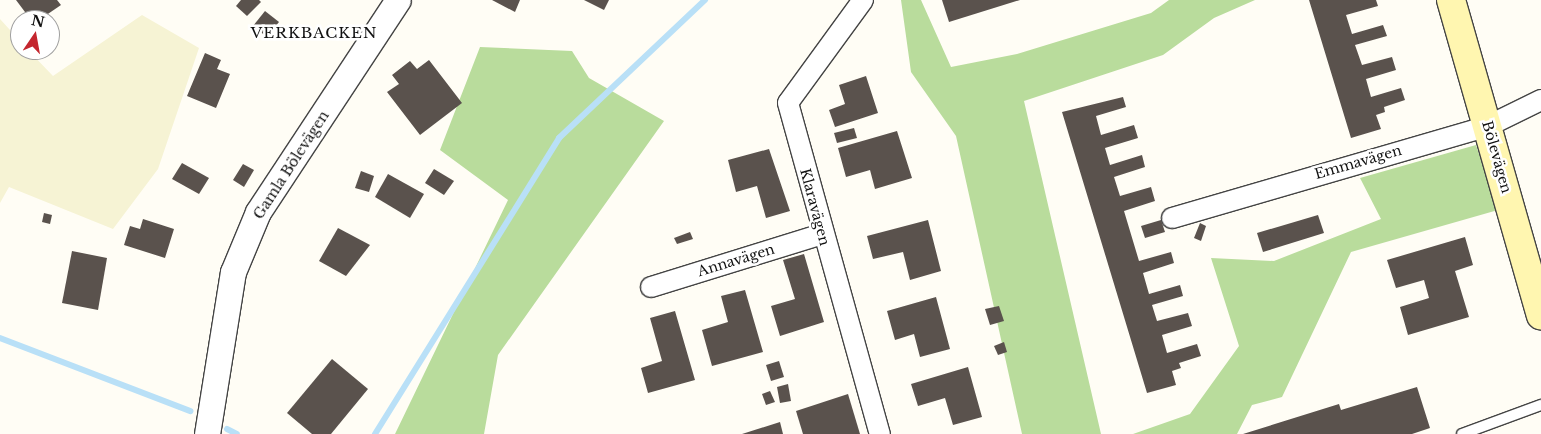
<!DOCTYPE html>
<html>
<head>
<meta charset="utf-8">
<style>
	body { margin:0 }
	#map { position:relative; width:1541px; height:434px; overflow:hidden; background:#fffdf5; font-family:"Libre Baskerville",serif }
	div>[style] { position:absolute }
	.farmland>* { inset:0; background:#f6f3d4 }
	.forest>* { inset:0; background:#b9dc9c }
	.stream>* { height:6px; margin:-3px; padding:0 3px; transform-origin:3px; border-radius:3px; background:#b9e0f7 }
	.building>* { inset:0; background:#5a524d }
	.roads { filter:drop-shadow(1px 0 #444) drop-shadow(-1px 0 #444) drop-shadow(0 1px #444) drop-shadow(0 -1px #444) }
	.service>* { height:10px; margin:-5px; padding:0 5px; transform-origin:5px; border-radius:5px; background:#fff }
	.minor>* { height:20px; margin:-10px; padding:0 10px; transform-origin:10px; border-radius:10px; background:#fff }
	.tertiary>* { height:25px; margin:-12.5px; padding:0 12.5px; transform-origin:12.5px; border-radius:12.5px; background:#fff }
	.secondary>* { height:28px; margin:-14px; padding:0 14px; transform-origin:14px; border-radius:14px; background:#fff6b0 }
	span { translate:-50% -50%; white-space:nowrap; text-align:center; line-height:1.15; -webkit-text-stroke:5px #fff; paint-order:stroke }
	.street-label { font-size:14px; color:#111 }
	.neighbourhood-label { font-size:15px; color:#111; letter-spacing:1px }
	.north { position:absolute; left:10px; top:10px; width:50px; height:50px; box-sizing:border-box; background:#fff; border:1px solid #a0a0a0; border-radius:50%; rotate:12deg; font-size:14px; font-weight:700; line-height:20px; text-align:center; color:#111 }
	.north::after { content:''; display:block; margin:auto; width:18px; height:22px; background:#c4262e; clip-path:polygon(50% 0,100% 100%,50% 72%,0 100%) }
</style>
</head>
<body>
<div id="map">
	<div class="farmland">
		<i style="clip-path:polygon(142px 15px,199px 48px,158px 169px,113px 229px,9px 187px,0 203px,0 19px,20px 41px,20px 50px,28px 50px,53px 76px)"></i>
	</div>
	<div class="forest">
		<i style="clip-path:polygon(901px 0,921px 0,951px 67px,1017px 54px,1151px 13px,1169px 0,1255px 0,1214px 18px,1163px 55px,1024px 101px,1101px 434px,1022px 434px,956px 136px,911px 72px)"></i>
		<i style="clip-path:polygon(480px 47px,572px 51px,589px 78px,664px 121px,498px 355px,484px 434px,395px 434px,508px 200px,440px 150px)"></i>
		<i style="clip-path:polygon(1476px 145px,1498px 210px,1351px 252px,1282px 397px,1252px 405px,1237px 434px,1133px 434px,1190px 414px,1239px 346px,1211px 258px,1274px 261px,1381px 219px,1360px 178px)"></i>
	</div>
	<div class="stream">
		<i style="left:0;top:338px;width:204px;rotate:21deg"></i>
		<i style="left:227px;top:429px;width:11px;rotate:27deg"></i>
		<i style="left:375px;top:434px;width:349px;rotate:-58.1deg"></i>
		<i style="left:559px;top:138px;width:201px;rotate:-43.4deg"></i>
	</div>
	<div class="building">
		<i style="clip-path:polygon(16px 0,57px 0,61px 5px,39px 20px,31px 20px)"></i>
		<i style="clip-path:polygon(241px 0,259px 0,261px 2px,247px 16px,236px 6px)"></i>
		<i style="clip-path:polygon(492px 0,520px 0,515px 12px)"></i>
		<i style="clip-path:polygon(584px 0,609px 0,604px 10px)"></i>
		<i style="clip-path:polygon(942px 0,1020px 0,949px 22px)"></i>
		<i style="clip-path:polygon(1309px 0,1376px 0,1378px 6px,1346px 15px,1352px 34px,1383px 25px,1387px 36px,1355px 45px,1362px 65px,1392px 57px,1396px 70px,1366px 79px,1371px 97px,1401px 88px,1405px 100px,1384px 107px,1385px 112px,1376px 115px,1381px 129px,1351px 138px)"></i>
		<i style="clip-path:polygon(265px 11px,279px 22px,267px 37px,253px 26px)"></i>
		<i style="clip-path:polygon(29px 50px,48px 50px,48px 52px,30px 56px)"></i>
		<i style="clip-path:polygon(205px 53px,221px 60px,217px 69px,230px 74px,216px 108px,187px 96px)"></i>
		<i style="clip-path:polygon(429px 60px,462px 103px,420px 135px,387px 92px,399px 84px,392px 75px,410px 61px,417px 69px)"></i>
		<i style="clip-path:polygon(866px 76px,878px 113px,835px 127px,829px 110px,845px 104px,839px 85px)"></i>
		<i style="clip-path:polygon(1123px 97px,1126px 107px,1096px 116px,1101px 135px,1134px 125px,1138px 138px,1105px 148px,1110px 165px,1142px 155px,1145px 167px,1114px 177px,1120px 196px,1151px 187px,1155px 201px,1124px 211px,1139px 261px,1171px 252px,1174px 263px,1143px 273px,1149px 294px,1180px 285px,1183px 296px,1152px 305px,1157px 321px,1188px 313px,1192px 326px,1162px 335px,1167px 353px,1197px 344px,1201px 356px,1179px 363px,1181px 368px,1172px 371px,1176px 385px,1147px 393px,1062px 112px)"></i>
		<i style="clip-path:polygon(854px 128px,857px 138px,837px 143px,834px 133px)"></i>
		<i style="clip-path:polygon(897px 131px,912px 178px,875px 189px,870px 170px,846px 177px,838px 148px)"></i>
		<i style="clip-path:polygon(769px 149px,790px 211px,766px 218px,757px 186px,736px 192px,728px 160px)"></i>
		<i style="clip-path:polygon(182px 163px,209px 178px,199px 194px,172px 179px)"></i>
		<i style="clip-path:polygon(243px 164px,254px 170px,244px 187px,233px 180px)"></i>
		<i style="clip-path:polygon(434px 169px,454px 181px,444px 195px,425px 183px)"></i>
		<i style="clip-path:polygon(361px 171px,374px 176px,369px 192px,355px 188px)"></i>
		<i style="clip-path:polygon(388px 174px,424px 194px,410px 218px,375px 197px)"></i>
		<i style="clip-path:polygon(44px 213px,52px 215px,50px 224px,42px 222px)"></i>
		<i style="clip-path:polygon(1318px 215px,1324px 233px,1263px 252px,1257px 233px)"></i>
		<i style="clip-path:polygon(143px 219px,174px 229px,165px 258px,124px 245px,130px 226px,140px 229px)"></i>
		<i style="clip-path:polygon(928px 220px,941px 271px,910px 280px,903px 252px,873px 259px,867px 236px)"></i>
		<i style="clip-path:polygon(1161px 220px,1165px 232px,1145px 238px,1141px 226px)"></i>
		<i style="clip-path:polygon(1200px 223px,1206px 226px,1201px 241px,1194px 238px)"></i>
		<i style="clip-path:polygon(338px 228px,370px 245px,346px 276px,319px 261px)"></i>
		<i style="clip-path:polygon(690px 232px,693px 239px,677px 244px,674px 238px)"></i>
		<i style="clip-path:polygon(1465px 237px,1473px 265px,1455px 271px,1469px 317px,1408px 335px,1400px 307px,1429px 298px,1424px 280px,1396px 288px,1387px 260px)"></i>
		<i style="clip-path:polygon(72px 251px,107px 258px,98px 310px,62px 303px)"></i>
		<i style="clip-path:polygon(804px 254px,824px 322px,780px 336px,771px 306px,795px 299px,783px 260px)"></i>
		<i style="clip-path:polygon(745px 290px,763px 352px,712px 366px,702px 330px,728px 322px,721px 296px)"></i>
		<i style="clip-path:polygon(936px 297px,950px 349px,920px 357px,914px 334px,895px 340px,887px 311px)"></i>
		<i style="clip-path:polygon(999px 306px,1004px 321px,990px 325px,985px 309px)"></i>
		<i style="clip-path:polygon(675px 311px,695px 380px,648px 393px,641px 368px,662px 361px,650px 318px)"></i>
		<i style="clip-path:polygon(1004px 342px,1007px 352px,998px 355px,994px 346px)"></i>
		<i style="clip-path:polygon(332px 359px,368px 389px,331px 434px,312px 434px,287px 413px)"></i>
		<i style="clip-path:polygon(779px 361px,784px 377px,771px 381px,766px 365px)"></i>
		<i style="clip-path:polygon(968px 367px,982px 417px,953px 425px,945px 398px,918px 406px,911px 384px)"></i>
		<i style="clip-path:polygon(788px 384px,791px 401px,780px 403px,777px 387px)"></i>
		<i style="clip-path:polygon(1417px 387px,1430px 428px,1412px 434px,1243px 434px,1339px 404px,1341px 410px)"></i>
		<i style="clip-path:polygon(770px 391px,775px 402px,766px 405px,762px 394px)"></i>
		<i style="clip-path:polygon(848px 394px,860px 434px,803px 434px,796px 411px)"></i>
		<i style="clip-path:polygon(780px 422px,783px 434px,742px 434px)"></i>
	</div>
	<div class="roads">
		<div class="service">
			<i style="left:1462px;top:434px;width:84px;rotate:-20.2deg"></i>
		</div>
		<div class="minor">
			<i style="left:863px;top:0;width:127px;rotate:126.1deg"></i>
			<i style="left:788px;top:103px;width:344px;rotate:74.5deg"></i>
			<i style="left:1172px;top:218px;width:329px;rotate:-16.2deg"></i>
			<i style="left:1488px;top:126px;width:59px;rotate:-26.1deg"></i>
			<i style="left:651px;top:287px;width:179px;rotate:-17.2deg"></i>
		</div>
		<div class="tertiary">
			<i style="left:207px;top:434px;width:164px;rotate:-80.9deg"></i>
			<i style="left:233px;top:272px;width:65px;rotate:-67.4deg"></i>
			<i style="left:258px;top:212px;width:254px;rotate:-56.6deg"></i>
		</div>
		<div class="secondary">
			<i style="left:1451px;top:0;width:328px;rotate:74.1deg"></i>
		</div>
	</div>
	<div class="street-label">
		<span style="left:1497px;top:157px;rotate:74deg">Bölevägen</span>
		<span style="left:1358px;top:162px;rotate:-16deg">Emmavägen</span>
		<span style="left:291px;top:165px;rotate:-57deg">Gamla Bölevägen</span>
		<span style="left:815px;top:207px;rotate:75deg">Klaravägen</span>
		<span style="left:736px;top:260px;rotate:-17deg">Annavägen</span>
	</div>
	<div class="neighbourhood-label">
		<span style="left:314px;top:33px">VERKBACKEN</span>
	</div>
	<div class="north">N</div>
</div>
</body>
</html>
